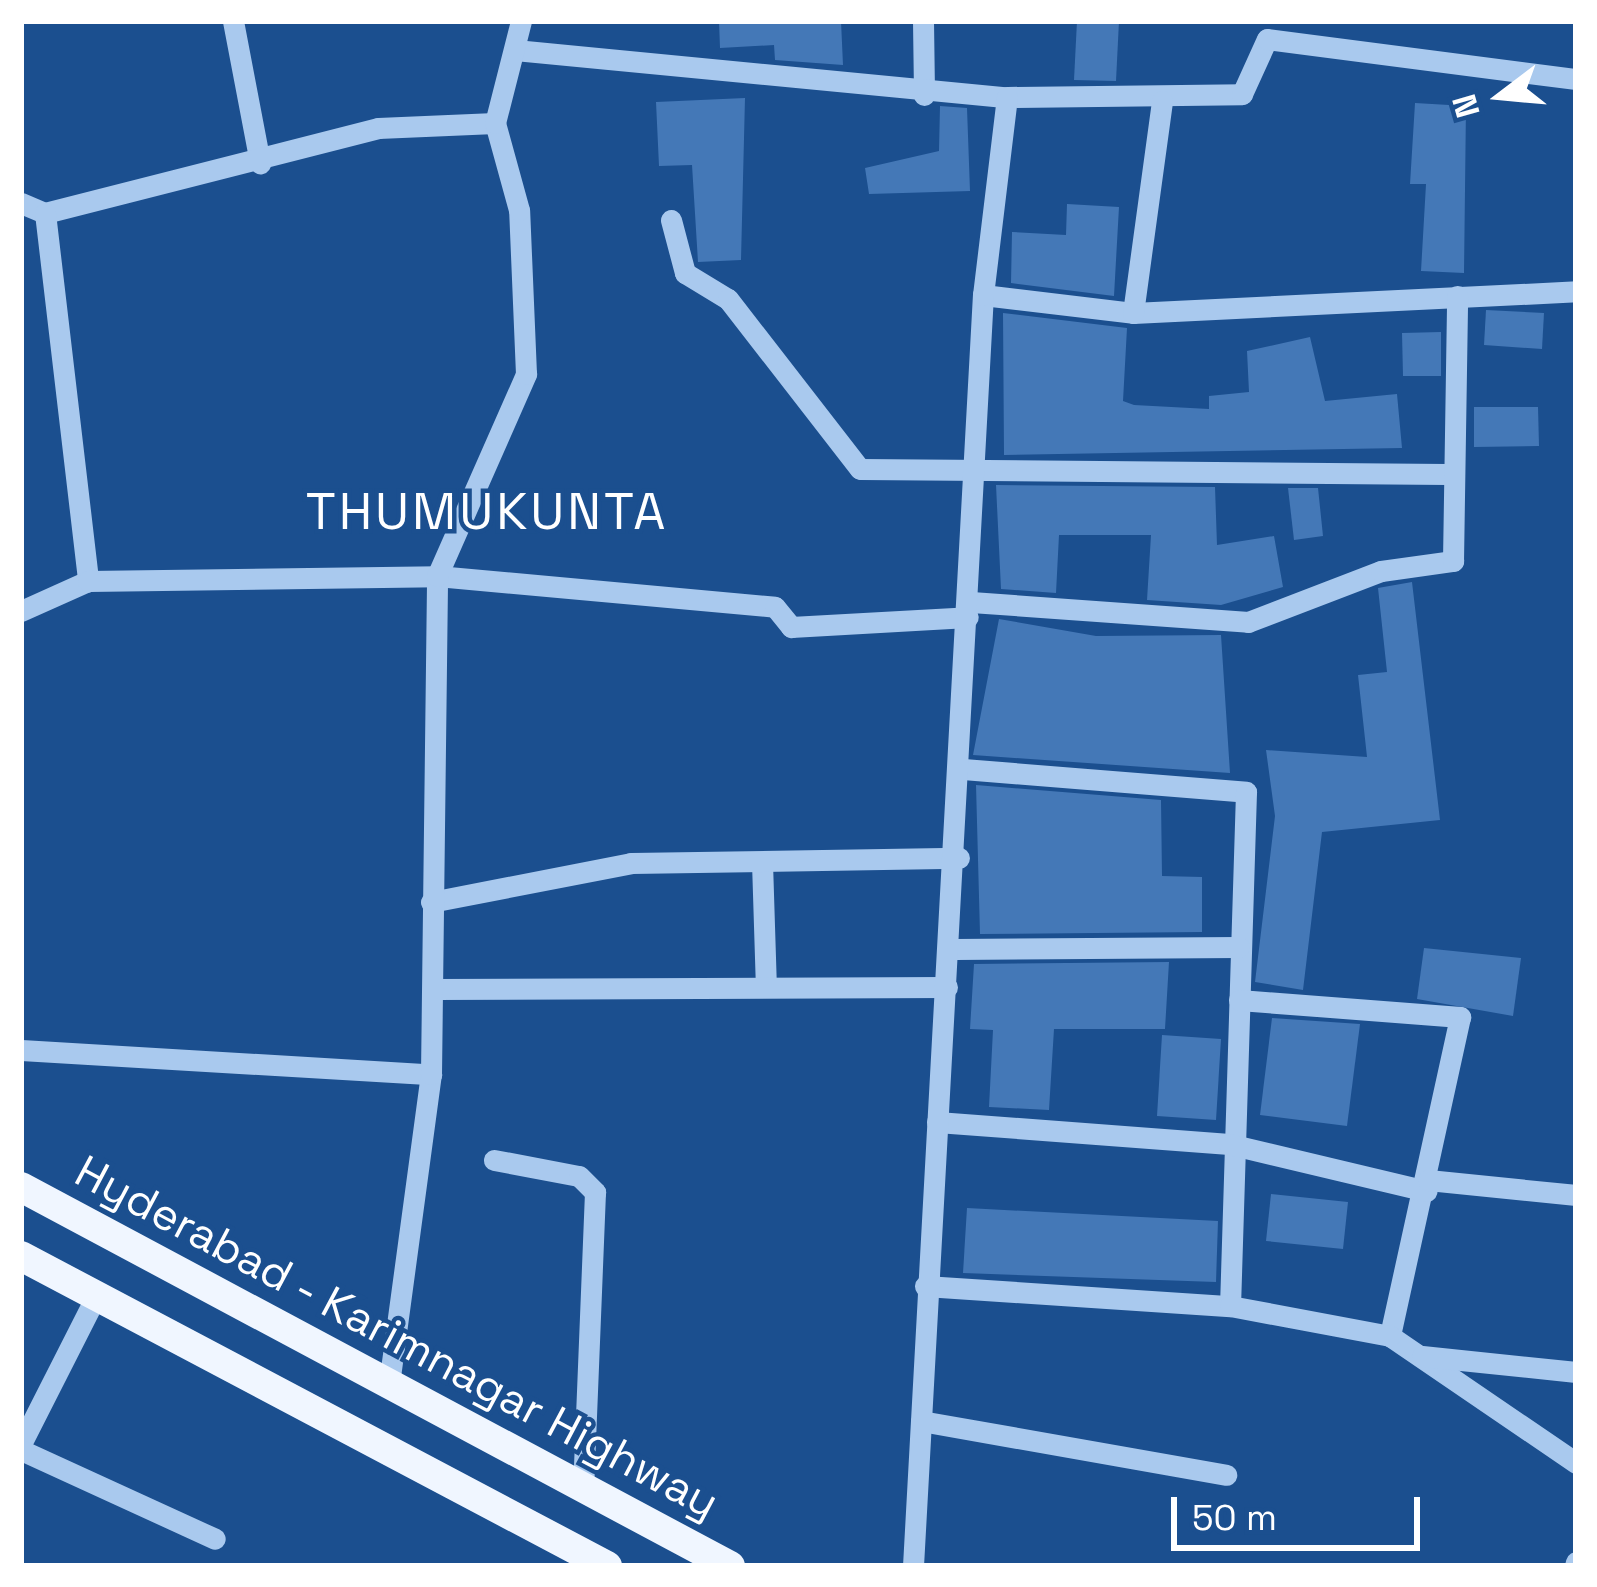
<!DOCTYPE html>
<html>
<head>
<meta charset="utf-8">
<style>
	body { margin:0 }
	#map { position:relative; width:1597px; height:1587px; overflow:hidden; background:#1b4f8f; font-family:"Space Grotesk",sans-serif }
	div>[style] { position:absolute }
	.building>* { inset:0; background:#4478b7 }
	.minor>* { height:21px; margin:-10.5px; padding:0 10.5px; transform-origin:10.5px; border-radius:10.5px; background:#a9c9ee }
	.major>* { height:30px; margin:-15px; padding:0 15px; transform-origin:15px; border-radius:15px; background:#f0f6ff }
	span { translate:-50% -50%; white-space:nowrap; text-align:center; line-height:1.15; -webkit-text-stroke:9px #1b4f8f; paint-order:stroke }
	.street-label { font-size:45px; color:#fff }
	.quarter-label { font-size:51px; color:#fff; letter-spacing:3px }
	.frame { position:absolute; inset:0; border:24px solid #fff; pointer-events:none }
	.north { position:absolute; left:1441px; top:36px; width:120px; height:120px; -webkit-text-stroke:9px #1b4f8f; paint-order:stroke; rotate:254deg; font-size:33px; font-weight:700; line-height:48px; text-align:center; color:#fff }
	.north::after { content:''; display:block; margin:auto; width:42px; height:54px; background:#fff; clip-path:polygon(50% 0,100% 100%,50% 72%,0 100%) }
	.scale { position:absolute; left:1171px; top:1497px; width:249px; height:54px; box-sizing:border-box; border:6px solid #fff; border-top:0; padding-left:15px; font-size:36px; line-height:42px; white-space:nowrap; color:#fff; -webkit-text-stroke:9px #1b4f8f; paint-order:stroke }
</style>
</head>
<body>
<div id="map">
	<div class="building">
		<i style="clip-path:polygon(719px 21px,841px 21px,843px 65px,775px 60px,774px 45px,720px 48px)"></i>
		<i style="clip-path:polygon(1077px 21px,1119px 21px,1116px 81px,1074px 80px)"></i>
		<i style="clip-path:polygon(745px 98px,741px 260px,698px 262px,692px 165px,659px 166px,656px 102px)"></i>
		<i style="clip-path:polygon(1415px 103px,1466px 106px,1464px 273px,1421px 271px,1426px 184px,1410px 184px)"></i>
		<i style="clip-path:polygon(940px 106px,967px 108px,970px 191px,869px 194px,865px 168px,939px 151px)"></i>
		<i style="clip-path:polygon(1067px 204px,1119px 207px,1114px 296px,1011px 283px,1012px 232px,1066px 235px)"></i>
		<i style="clip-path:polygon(1486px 310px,1544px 313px,1542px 349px,1484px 345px)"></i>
		<i style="clip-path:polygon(1003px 313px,1127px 328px,1123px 401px,1134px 405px,1209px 409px,1209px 396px,1249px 392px,1247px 351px,1310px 337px,1325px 401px,1397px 394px,1402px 448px,1004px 455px)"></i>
		<i style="clip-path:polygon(1441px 332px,1441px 376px,1403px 376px,1402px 333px)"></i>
		<i style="clip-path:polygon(1474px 407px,1538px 407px,1539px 446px,1474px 447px)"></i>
		<i style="clip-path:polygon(996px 485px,1215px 487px,1217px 545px,1274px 536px,1283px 587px,1221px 605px,1147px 600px,1151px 535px,1059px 535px,1056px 593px,1001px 589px)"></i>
		<i style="clip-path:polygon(1288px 488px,1318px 488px,1323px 536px,1294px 540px)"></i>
		<i style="clip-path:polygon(1412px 582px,1440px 820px,1322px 832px,1303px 990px,1255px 982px,1275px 816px,1266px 750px,1367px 757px,1358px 675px,1387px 672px,1378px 588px)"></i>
		<i style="clip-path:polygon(999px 619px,1096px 636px,1221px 635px,1230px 773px,973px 755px)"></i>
		<i style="clip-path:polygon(976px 785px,1161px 800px,1162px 876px,1202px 877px,1202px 932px,980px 934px)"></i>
		<i style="clip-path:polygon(1424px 948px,1521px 958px,1513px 1016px,1417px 999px)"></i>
		<i style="clip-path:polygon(1169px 962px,1165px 1029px,1054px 1029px,1049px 1110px,989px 1107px,993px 1030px,970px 1029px,974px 964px)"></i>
		<i style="clip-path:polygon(1272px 1018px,1360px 1024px,1347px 1126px,1260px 1115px)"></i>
		<i style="clip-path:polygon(1162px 1035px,1221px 1039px,1216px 1120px,1157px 1116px)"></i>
		<i style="clip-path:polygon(1271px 1194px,1348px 1202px,1343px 1249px,1266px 1241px)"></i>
		<i style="clip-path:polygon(967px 1208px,1218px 1221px,1216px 1282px,963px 1273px)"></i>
	</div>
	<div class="minor">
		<i style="left:233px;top:21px;width:145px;rotate:79.2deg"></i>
		<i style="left:923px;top:21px;width:74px;rotate:89.2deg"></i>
		<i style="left:515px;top:50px;width:494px;rotate:5.5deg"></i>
		<i style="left:1007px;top:97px;width:235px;rotate:-0.7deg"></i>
		<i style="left:1242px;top:94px;width:60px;rotate:-65.6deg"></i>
		<i style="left:1267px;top:39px;width:312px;rotate:7.4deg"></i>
		<i style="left:21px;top:203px;width:26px;rotate:23deg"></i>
		<i style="left:45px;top:213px;width:344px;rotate:-14.3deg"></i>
		<i style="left:378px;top:128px;width:117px;rotate:-2.4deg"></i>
		<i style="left:45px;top:213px;width:371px;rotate:83.3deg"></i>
		<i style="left:671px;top:220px;width:55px;rotate:75.2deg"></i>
		<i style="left:685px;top:273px;width:50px;rotate:31.2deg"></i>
		<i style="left:728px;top:299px;width:215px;rotate:52.2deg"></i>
		<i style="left:860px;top:469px;width:587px;rotate:0.49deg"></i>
		<i style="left:983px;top:295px;width:151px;rotate:6.8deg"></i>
		<i style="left:1133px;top:313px;width:444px;rotate:-2.8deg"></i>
		<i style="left:1133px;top:313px;width:214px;rotate:-82.2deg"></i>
		<i style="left:971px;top:602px;width:278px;rotate:4.1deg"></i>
		<i style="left:1248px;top:622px;width:142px;rotate:-21deg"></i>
		<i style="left:1381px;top:571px;width:73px;rotate:-7.9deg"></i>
		<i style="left:1453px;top:561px;width:265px;rotate:-89.1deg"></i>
		<i style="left:21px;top:611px;width:73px;rotate:-24.1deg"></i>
		<i style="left:88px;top:581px;width:349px;rotate:-0.8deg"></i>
		<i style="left:437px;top:576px;width:339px;rotate:5.2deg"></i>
		<i style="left:775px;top:607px;width:26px;rotate:51deg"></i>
		<i style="left:791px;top:627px;width:177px;rotate:-3.2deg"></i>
		<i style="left:963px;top:769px;width:284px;rotate:4.6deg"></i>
		<i style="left:1246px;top:792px;width:514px;rotate:91.78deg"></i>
		<i style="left:762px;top:862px;width:125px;rotate:88.2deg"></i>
		<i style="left:431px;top:902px;width:204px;rotate:-11deg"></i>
		<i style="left:631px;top:863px;width:328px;rotate:-0.9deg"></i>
		<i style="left:955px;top:949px;width:284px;rotate:-0.4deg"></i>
		<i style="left:435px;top:989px;width:512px;rotate:-0.22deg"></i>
		<i style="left:1239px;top:1000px;width:222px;rotate:4.4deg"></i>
		<i style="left:1460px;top:1017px;width:327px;rotate:102.4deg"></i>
		<i style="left:1390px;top:1336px;width:225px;rotate:34.3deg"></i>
		<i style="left:21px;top:1050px;width:411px;rotate:3.4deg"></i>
		<i style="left:937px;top:1122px;width:293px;rotate:4.3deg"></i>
		<i style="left:1229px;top:1144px;width:203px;rotate:13.4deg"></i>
		<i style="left:494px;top:1160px;width:86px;rotate:10.7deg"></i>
		<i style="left:579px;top:1176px;width:23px;rotate:45deg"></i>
		<i style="left:595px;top:1192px;width:296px;rotate:92.3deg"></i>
		<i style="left:1428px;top:1180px;width:149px;rotate:5.8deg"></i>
		<i style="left:925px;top:1286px;width:306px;rotate:3.8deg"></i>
		<i style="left:1230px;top:1306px;width:163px;rotate:10.6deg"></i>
		<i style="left:1422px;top:1356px;width:155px;rotate:5.9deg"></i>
		<i style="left:389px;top:1384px;width:313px;rotate:-82.3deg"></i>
		<i style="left:431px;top:1074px;width:498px;rotate:-89.3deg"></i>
		<i style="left:437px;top:576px;width:221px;rotate:-66.2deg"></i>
		<i style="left:526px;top:374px;width:164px;rotate:-92.4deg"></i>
		<i style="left:519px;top:210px;width:90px;rotate:-105.4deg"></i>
		<i style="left:495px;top:123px;width:105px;rotate:-75.7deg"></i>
		<i style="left:921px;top:1421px;width:310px;rotate:10deg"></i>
		<i style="left:21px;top:1444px;width:168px;rotate:-63.1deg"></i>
		<i style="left:21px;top:1450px;width:213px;rotate:24.6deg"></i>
		<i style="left:913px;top:1566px;width:1273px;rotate:-86.85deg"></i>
		<i style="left:983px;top:295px;width:199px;rotate:-83.1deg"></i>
		<i style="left:1575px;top:1566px;width:4px;rotate:-76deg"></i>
	</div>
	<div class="major">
		<i style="left:21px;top:1187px;width:804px;rotate:28.13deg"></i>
		<i style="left:21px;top:1256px;width:663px;rotate:27.88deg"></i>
	</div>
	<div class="street-label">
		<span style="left:397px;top:1337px;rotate:28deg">Hyderabad - Karimnagar Highway</span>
	</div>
	<div class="quarter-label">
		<span style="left:487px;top:512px">THUMUKUNTA</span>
	</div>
	<div class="frame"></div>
	<div class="north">N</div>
	<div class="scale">50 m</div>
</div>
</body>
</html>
